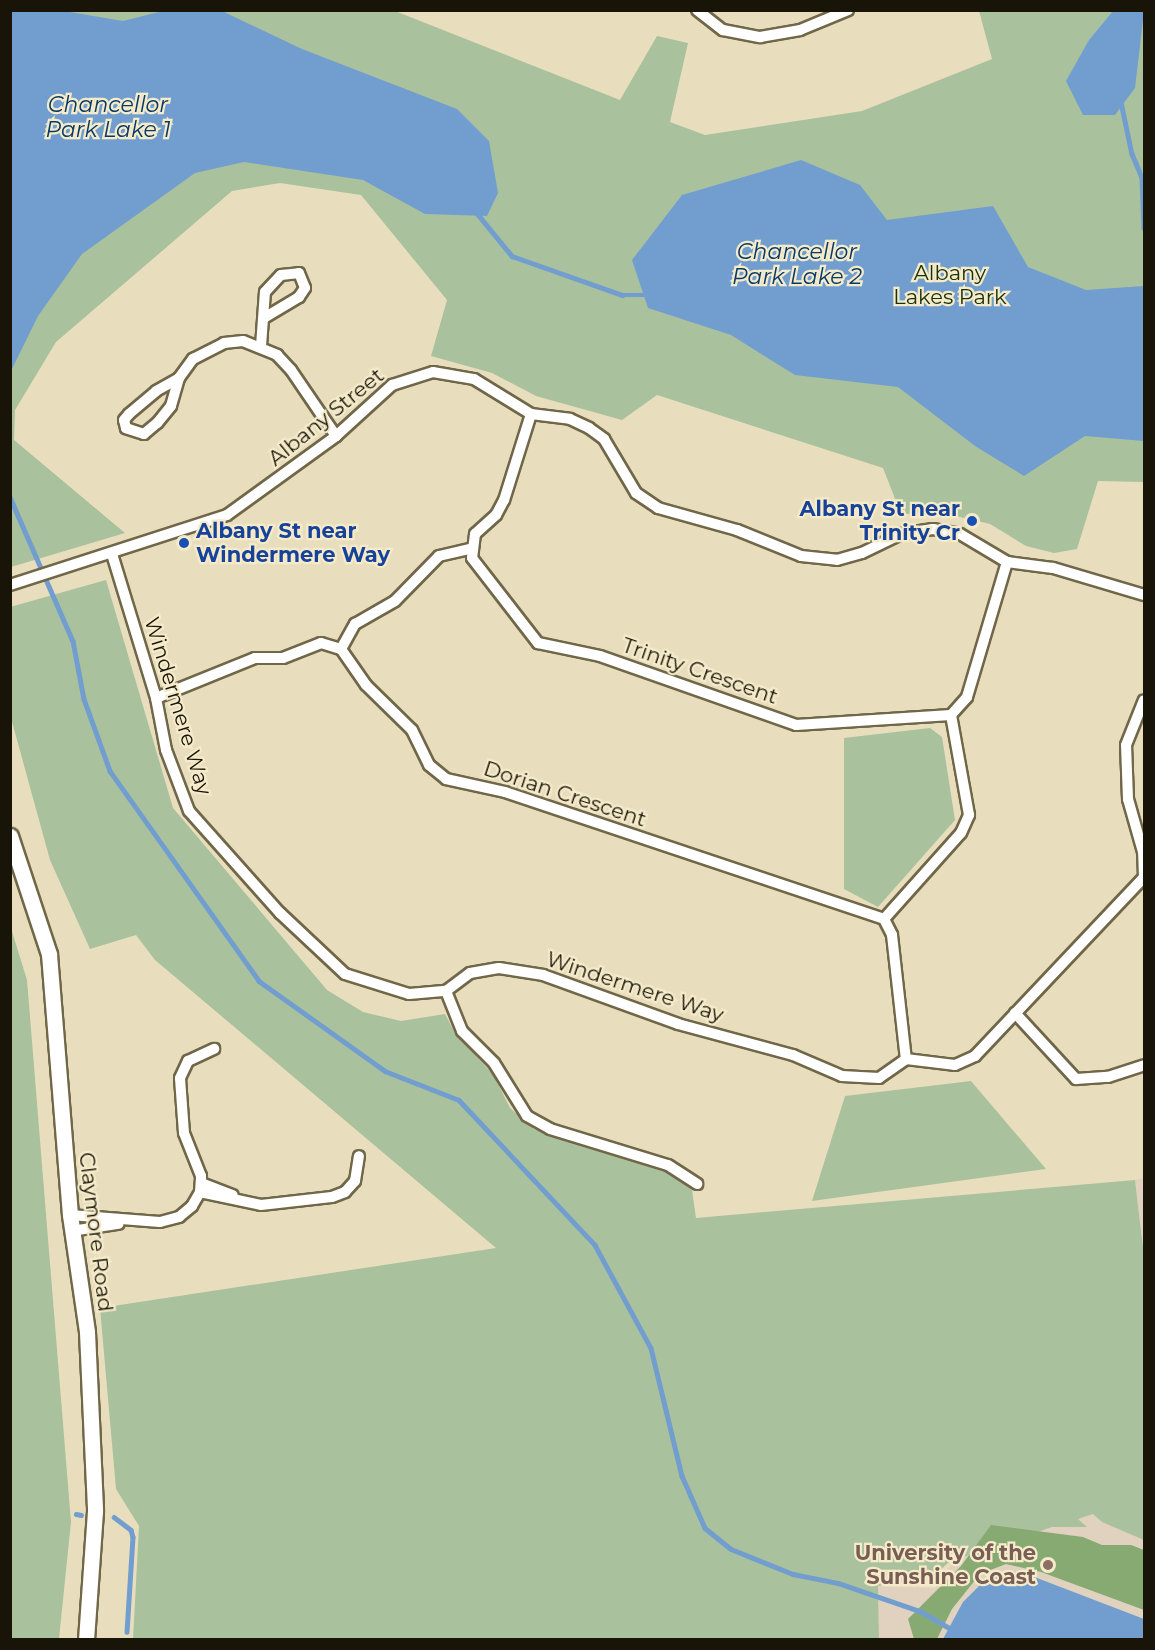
<!DOCTYPE html>
<html>
<head>
<meta charset="utf-8">
<style>
	body { margin:0 }
	#map { position:relative; width:1155px; height:1650px; overflow:hidden; background:#e8debd; font-family:Montserrat,sans-serif }
	div>[style] { position:absolute }
	.education>* { inset:0; background:#e1d2bf }
	.green>* { inset:0; background:#aac19d }
	.forest>* { inset:0; background:#87aa72 }
	.water>* { inset:0; background:#719ecf }
	.stream>* { height:4.5px; margin:-2.25px; padding:0 2.25px; transform-origin:2.25px; border-radius:2.25px; background:#719ecf }
	.roads { filter:drop-shadow(2px 0 #706749) drop-shadow(-2px 0 #706749) drop-shadow(0 2px #706749) drop-shadow(0 -2px #706749) }
	.minor>* { height:10px; margin:-5px; padding:0 5px; transform-origin:5px; border-radius:5px; background:#fff }
	.secondary>* { height:15px; margin:-7.5px; padding:0 7.5px; transform-origin:7.5px; border-radius:7.5px; background:#fff }
	.dots>* { width:16px; height:16px; translate:-50% -50%; box-sizing:border-box; border:3px solid #f5ebca; border-radius:50% }
	span { translate:-50% -50%; white-space:nowrap; text-align:center; line-height:1.15; -webkit-text-stroke:4.5px #f5ebca; paint-order:stroke }
	.park-label { font-size:21px; color:#1a3108 }
	.street-label { font-size:21px; color:#181408 }
	.transit-label { font-size:21px; color:#164399; font-weight:700 }
	.right { translate:-100% -50%; text-align:right }
	.left { translate:0 -50%; text-align:left }
	.education-label { font-size:21px; color:#785e54; font-weight:700 }
	.water-label { font-size:22px; color:#083a68; font-style:italic }
	.frame { position:absolute; inset:0; border:12px solid #181408; pointer-events:none }
</style>
</head>
<body>
<div id="map">
	<div class="education">
		<i style="clip-path:polygon(1144px 1178px,1144px 1256px,1135px 1180px)"></i>
		<i style="clip-path:polygon(1144px 1494px,1144px 1639px,879px 1639px,878px 1586px,935px 1588px,965px 1544px)"></i>
	</div>
	<div class="green">
		<i style="clip-path:polygon(11px 11px,395px 11px,620px 100px,657px 36px,688px 43px,670px 122px,705px 135px,862px 111px,992px 59px,979px 11px,1144px 11px,1144px 482px,1098px 481px,1077px 549px,1054px 553px,1026px 546px,990px 524px,943px 513px,901px 514px,883px 468px,657px 395px,622px 420px,536px 396px,492px 373px,431px 356px,447px 300px,361px 195px,280px 183px,232px 191px,56px 342px,15px 410px,14px 440px,125px 533px,11px 567px)"></i>
		<i style="clip-path:polygon(106px 580px,173px 808px,327px 990px,363px 1012px,401px 1021px,445px 1014px,456px 1035px,493px 1074px,510px 1108px,534px 1129px,671px 1174px,692px 1190px,696px 1218px,1135px 1180px,1144px 1256px,1144px 1540px,1102px 1522px,1093px 1514px,1078px 1519px,1087px 1527px,1052px 1527px,949px 1562px,934px 1576px,878px 1586px,879px 1639px,133px 1639px,139px 1526px,116px 1489px,100px 1308px,496px 1248px,155px 960px,136px 935px,90px 949px,50px 860px,11px 718px,10px 607px)"></i>
		<i style="clip-path:polygon(930px 728px,942px 737px,955px 820px,878px 907px,844px 889px,844px 738px)"></i>
		<i style="clip-path:polygon(11px 928px,27px 980px,71px 1522px,59px 1639px,11px 1639px)"></i>
		<i style="clip-path:polygon(971px 1081px,1046px 1169px,812px 1201px,845px 1096px)"></i>
	</div>
	<div class="forest">
		<i style="clip-path:polygon(991px 1525px,1083px 1537px,1102px 1545px,1131px 1545px,1144px 1550px,1144px 1610px,1041px 1572px,1006px 1564px,980px 1574px,952px 1609px,937px 1639px,914px 1639px,908px 1619px,961px 1566px)"></i>
	</div>
	<div class="water">
		<i style="clip-path:polygon(11px 10px,64px 11px,123px 21px,163px 11px,222px 11px,302px 49px,457px 109px,489px 141px,498px 193px,487px 216px,425px 214px,363px 180px,244px 162px,195px 173px,82px 254px,38px 316px,11px 371px)"></i>
		<i style="clip-path:polygon(1113px 11px,1144px 11px,1135px 88px,1115px 115px,1083px 115px,1066px 81px,1089px 40px)"></i>
		<i style="clip-path:polygon(801px 160px,860px 185px,887px 220px,993px 206px,1028px 267px,1086px 290px,1144px 286px,1144px 441px,1085px 436px,1024px 476px,975px 446px,898px 387px,795px 375px,731px 335px,648px 308px,632px 260px,682px 195px)"></i>
		<i style="clip-path:polygon(1007px 1571px,1024px 1573px,1144px 1619px,1144px 1639px,943px 1639px,963px 1602px,986px 1579px)"></i>
	</div>
	<div class="stream">
		<i style="left:1121px;top:102px;width:53px;rotate:78.1deg"></i>
		<i style="left:1132px;top:154px;width:26px;rotate:67deg"></i>
		<i style="left:1142px;top:178px;width:50px;rotate:87.7deg"></i>
		<i style="left:476px;top:212px;width:57px;rotate:50.7deg"></i>
		<i style="left:512px;top:256px;width:117px;rotate:19.5deg"></i>
		<i style="left:622px;top:295px;width:25px"></i>
		<i style="left:10px;top:497px;width:157px;rotate:66.4deg"></i>
		<i style="left:73px;top:641px;width:59px;rotate:79.3deg"></i>
		<i style="left:84px;top:699px;width:77px;rotate:70.1deg"></i>
		<i style="left:110px;top:771px;width:257px;rotate:54.6deg"></i>
		<i style="left:259px;top:981px;width:155px;rotate:35.5deg"></i>
		<i style="left:385px;top:1071px;width:79px;rotate:21.4deg"></i>
		<i style="left:459px;top:1100px;width:199px;rotate:46.8deg"></i>
		<i style="left:595px;top:1245px;width:117px;rotate:61.5deg"></i>
		<i style="left:651px;top:1348px;width:132px;rotate:76.4deg"></i>
		<i style="left:682px;top:1476px;width:57px;rotate:66.1deg"></i>
		<i style="left:705px;top:1528px;width:33px;rotate:39deg"></i>
		<i style="left:731px;top:1549px;width:67px;rotate:22deg"></i>
		<i style="left:793px;top:1574px;width:46px;rotate:11.3deg"></i>
		<i style="left:838px;top:1583px;width:87px;rotate:18.9deg"></i>
		<i style="left:920px;top:1611px;width:38px;rotate:30deg"></i>
		<i style="left:76px;top:1514px;width:5px;rotate:11deg"></i>
		<i style="left:114px;top:1517px;width:21px;rotate:37deg"></i>
		<i style="left:131px;top:1530px;width:7px;rotate:74deg"></i>
		<i style="left:133px;top:1537px;width:95px;rotate:93.6deg"></i>
	</div>
	<div class="roads">
		<div class="minor">
			<i style="left:697px;top:10px;width:33px;rotate:38deg"></i>
			<i style="left:723px;top:30px;width:38px;rotate:11deg"></i>
			<i style="left:760px;top:37px;width:41px;rotate:-9.9deg"></i>
			<i style="left:800px;top:30px;width:52px;rotate:-22.6deg"></i>
			<i style="left:261px;top:346px;width:54px;rotate:-85.8deg"></i>
			<i style="left:265px;top:292px;width:23px;rotate:-47deg"></i>
			<i style="left:281px;top:275px;width:18px;rotate:-6deg"></i>
			<i style="left:299px;top:273px;width:16px;rotate:68deg"></i>
			<i style="left:305px;top:288px;width:11px;rotate:124deg"></i>
			<i style="left:299px;top:297px;width:39px;rotate:149deg"></i>
			<i style="left:179px;top:378px;width:29px;rotate:106deg"></i>
			<i style="left:171px;top:406px;width:22px;rotate:129deg"></i>
			<i style="left:157px;top:423px;width:17px;rotate:140deg"></i>
			<i style="left:144px;top:434px;width:19px;rotate:-162deg"></i>
			<i style="left:126px;top:428px;width:8px;rotate:-104deg"></i>
			<i style="left:124px;top:420px;width:8px;rotate:-50deg"></i>
			<i style="left:129px;top:414px;width:35px;rotate:-40deg"></i>
			<i style="left:156px;top:391px;width:26px;rotate:-29deg"></i>
			<i style="left:179px;top:378px;width:24px;rotate:-54deg"></i>
			<i style="left:193px;top:359px;width:35px;rotate:-27deg"></i>
			<i style="left:224px;top:343px;width:19px;rotate:-6deg"></i>
			<i style="left:243px;top:341px;width:37px;rotate:22deg"></i>
			<i style="left:277px;top:355px;width:21px;rotate:47deg"></i>
			<i style="left:291px;top:370px;width:80px;rotate:55.7deg"></i>
			<i style="left:531px;top:414px;width:90px;rotate:107.4deg"></i>
			<i style="left:504px;top:500px;width:17px;rotate:118deg"></i>
			<i style="left:496px;top:515px;width:28px;rotate:138deg"></i>
			<i style="left:475px;top:534px;width:24px;rotate:97deg"></i>
			<i style="left:472px;top:558px;width:108px;rotate:52.2deg"></i>
			<i style="left:538px;top:643px;width:63px;rotate:11.8deg"></i>
			<i style="left:600px;top:656px;width:208px;rotate:19.4deg"></i>
			<i style="left:796px;top:725px;width:155px;rotate:-3.7deg"></i>
			<i style="left:951px;top:715px;width:24px;rotate:-48deg"></i>
			<i style="left:967px;top:697px;width:141px;rotate:-73.5deg"></i>
			<i style="left:112px;top:554px;width:151px;rotate:73deg"></i>
			<i style="left:156px;top:698px;width:53px;rotate:79.1deg"></i>
			<i style="left:166px;top:750px;width:65px;rotate:69.3deg"></i>
			<i style="left:189px;top:811px;width:137px;rotate:48.3deg"></i>
			<i style="left:280px;top:913px;width:89px;rotate:43.2deg"></i>
			<i style="left:345px;top:974px;width:67px;rotate:17.4deg"></i>
			<i style="left:409px;top:994px;width:37px;rotate:-5deg"></i>
			<i style="left:446px;top:991px;width:30px;rotate:-37deg"></i>
			<i style="left:470px;top:973px;width:29px;rotate:-10deg"></i>
			<i style="left:499px;top:968px;width:45px;rotate:9deg"></i>
			<i style="left:543px;top:975px;width:144px;rotate:19.9deg"></i>
			<i style="left:678px;top:1024px;width:119px;rotate:15.1deg"></i>
			<i style="left:793px;top:1055px;width:53px;rotate:23.2deg"></i>
			<i style="left:842px;top:1076px;width:37px;rotate:3deg"></i>
			<i style="left:879px;top:1078px;width:33px;rotate:-35deg"></i>
			<i style="left:906px;top:1059px;width:49px;rotate:7deg"></i>
			<i style="left:955px;top:1065px;width:22px;rotate:-24deg"></i>
			<i style="left:975px;top:1056px;width:246px;rotate:-46.6deg"></i>
			<i style="left:1144px;top:877px;width:25px;rotate:-92deg"></i>
			<i style="left:1143px;top:852px;width:55px;rotate:-105.8deg"></i>
			<i style="left:1128px;top:799px;width:54px;rotate:-92.1deg"></i>
			<i style="left:1126px;top:745px;width:48px;rotate:-68.2deg"></i>
			<i style="left:10px;top:585px;width:228px;rotate:-17.9deg"></i>
			<i style="left:227px;top:515px;width:135px;rotate:-35.9deg"></i>
			<i style="left:336px;top:436px;width:76px;rotate:-42.3deg"></i>
			<i style="left:392px;top:385px;width:43px;rotate:-17.6deg"></i>
			<i style="left:433px;top:372px;width:42px;rotate:9.7deg"></i>
			<i style="left:474px;top:379px;width:67px;rotate:31.6deg"></i>
			<i style="left:531px;top:414px;width:39px;rotate:7deg"></i>
			<i style="left:570px;top:419px;width:21px;rotate:25deg"></i>
			<i style="left:589px;top:428px;width:19px;rotate:36deg"></i>
			<i style="left:604px;top:439px;width:63px;rotate:59.3deg"></i>
			<i style="left:636px;top:493px;width:27px;rotate:34deg"></i>
			<i style="left:658px;top:508px;width:82px;rotate:15.6deg"></i>
			<i style="left:737px;top:530px;width:69px;rotate:22.1deg"></i>
			<i style="left:801px;top:556px;width:36px;rotate:6deg"></i>
			<i style="left:837px;top:560px;width:26px;rotate:-16deg"></i>
			<i style="left:862px;top:553px;width:43px;rotate:-26deg"></i>
			<i style="left:901px;top:534px;width:32px;rotate:-9deg"></i>
			<i style="left:933px;top:529px;width:27px;rotate:10deg"></i>
			<i style="left:960px;top:534px;width:55px;rotate:30.8deg"></i>
			<i style="left:1007px;top:562px;width:46px;rotate:7.4deg"></i>
			<i style="left:1053px;top:568px;width:95px;rotate:16.5deg"></i>
			<i style="left:341px;top:649px;width:29px;rotate:-61deg"></i>
			<i style="left:355px;top:624px;width:46px;rotate:-29.9deg"></i>
			<i style="left:395px;top:601px;width:63px;rotate:-45.6deg"></i>
			<i style="left:439px;top:556px;width:35px;rotate:-13deg"></i>
			<i style="left:156px;top:698px;width:107px;rotate:-22deg"></i>
			<i style="left:255px;top:658px;width:28px"></i>
			<i style="left:283px;top:658px;width:41px;rotate:-21.5deg"></i>
			<i style="left:321px;top:643px;width:21px;rotate:17deg"></i>
			<i style="left:341px;top:649px;width:44px;rotate:55.2deg"></i>
			<i style="left:366px;top:685px;width:64px;rotate:44.4deg"></i>
			<i style="left:412px;top:730px;width:39px;rotate:64deg"></i>
			<i style="left:429px;top:765px;width:22px;rotate:39deg"></i>
			<i style="left:446px;top:779px;width:60px;rotate:12.4deg"></i>
			<i style="left:505px;top:792px;width:400px;rotate:18.5deg"></i>
			<i style="left:884px;top:919px;width:18px;rotate:63deg"></i>
			<i style="left:892px;top:935px;width:125px;rotate:83.6deg"></i>
			<i style="left:884px;top:919px;width:115px;rotate:-48.2deg"></i>
			<i style="left:961px;top:833px;width:20px;rotate:-66deg"></i>
			<i style="left:969px;top:815px;width:102px;rotate:-100.2deg"></i>
			<i style="left:446px;top:991px;width:43px;rotate:68.2deg"></i>
			<i style="left:462px;top:1031px;width:45px;rotate:45deg"></i>
			<i style="left:494px;top:1063px;width:62px;rotate:58.1deg"></i>
			<i style="left:527px;top:1116px;width:26px;rotate:29deg"></i>
			<i style="left:550px;top:1129px;width:123px;rotate:17deg"></i>
			<i style="left:668px;top:1165px;width:35px;rotate:33deg"></i>
			<i style="left:1015px;top:1013px;width:90px;rotate:47.3deg"></i>
			<i style="left:1076px;top:1079px;width:32px;rotate:-4deg"></i>
			<i style="left:1108px;top:1077px;width:38px;rotate:-18deg"></i>
			<i style="left:201px;top:1183px;width:34px;rotate:21deg"></i>
			<i style="left:200px;top:1192px;width:62px;rotate:12deg"></i>
			<i style="left:261px;top:1205px;width:71px;rotate:-6.4deg"></i>
			<i style="left:332px;top:1197px;width:14px;rotate:-21deg"></i>
			<i style="left:345px;top:1192px;width:15px;rotate:-48deg"></i>
			<i style="left:355px;top:1181px;width:25px;rotate:-81deg"></i>
			<i style="left:70px;top:1215px;width:90px;rotate:4.4deg"></i>
			<i style="left:160px;top:1222px;width:20px;rotate:-15deg"></i>
			<i style="left:179px;top:1217px;width:17px;rotate:-40deg"></i>
			<i style="left:192px;top:1206px;width:16px;rotate:-60deg"></i>
			<i style="left:200px;top:1192px;width:16px;rotate:-86deg"></i>
			<i style="left:201px;top:1176px;width:46px;rotate:-111.6deg"></i>
			<i style="left:184px;top:1133px;width:55px;rotate:-94.2deg"></i>
			<i style="left:180px;top:1078px;width:19px;rotate:-65deg"></i>
			<i style="left:188px;top:1061px;width:29px;rotate:-25deg"></i>
			<i style="left:71px;top:1231px;width:48px;rotate:-8.5deg"></i>
		</div>
		<div class="secondary">
			<i style="left:10px;top:836px;width:124px;rotate:71.7deg"></i>
			<i style="left:49px;top:954px;width:262px;rotate:85.4deg"></i>
			<i style="left:70px;top:1215px;width:118px;rotate:81.7deg"></i>
			<i style="left:87px;top:1332px;width:179px;rotate:87.4deg"></i>
			<i style="left:95px;top:1511px;width:129px;rotate:94deg"></i>
		</div>
	</div>
	<div class="dots">
		<i style="left:972px;top:521px;background:#1a4fb4"></i>
		<i style="left:184px;top:543px;background:#1a4fb4"></i>
		<i style="left:1048px;top:1565px;background:#8d6e63"></i>
	</div>
	<div class="park-label">
		<span style="left:950px;top:285px">Albany<br>Lakes Park</span>
	</div>
	<div class="street-label">
		<span style="left:326px;top:417px;rotate:-39deg">Albany Street</span>
		<span style="left:700px;top:671px;rotate:19deg">Trinity Crescent</span>
		<span style="left:178px;top:706px;rotate:73deg">Windermere Way</span>
		<span style="left:565px;top:794px;rotate:18deg">Dorian Crescent</span>
		<span style="left:635px;top:987px;rotate:18deg">Windermere Way</span>
		<span style="left:96px;top:1232px;rotate:83deg">Claymore Road</span>
	</div>
	<div class="transit-label">
		<span class="right" style="left:960px;top:521px">Albany St near<br>Trinity Cr</span>
		<span class="left" style="left:196px;top:543px">Albany St near<br>Windermere Way</span>
	</div>
	<div class="education-label">
		<span class="right" style="left:1036px;top:1565px">University of the<br>Sunshine Coast</span>
	</div>
	<div class="water-label">
		<span style="left:108px;top:117px">Chancellor<br>Park Lake 1</span>
		<span style="left:797px;top:264px">Chancellor<br>Park Lake 2</span>
	</div>
	<div class="frame"></div>
</div>
</body>
</html>
